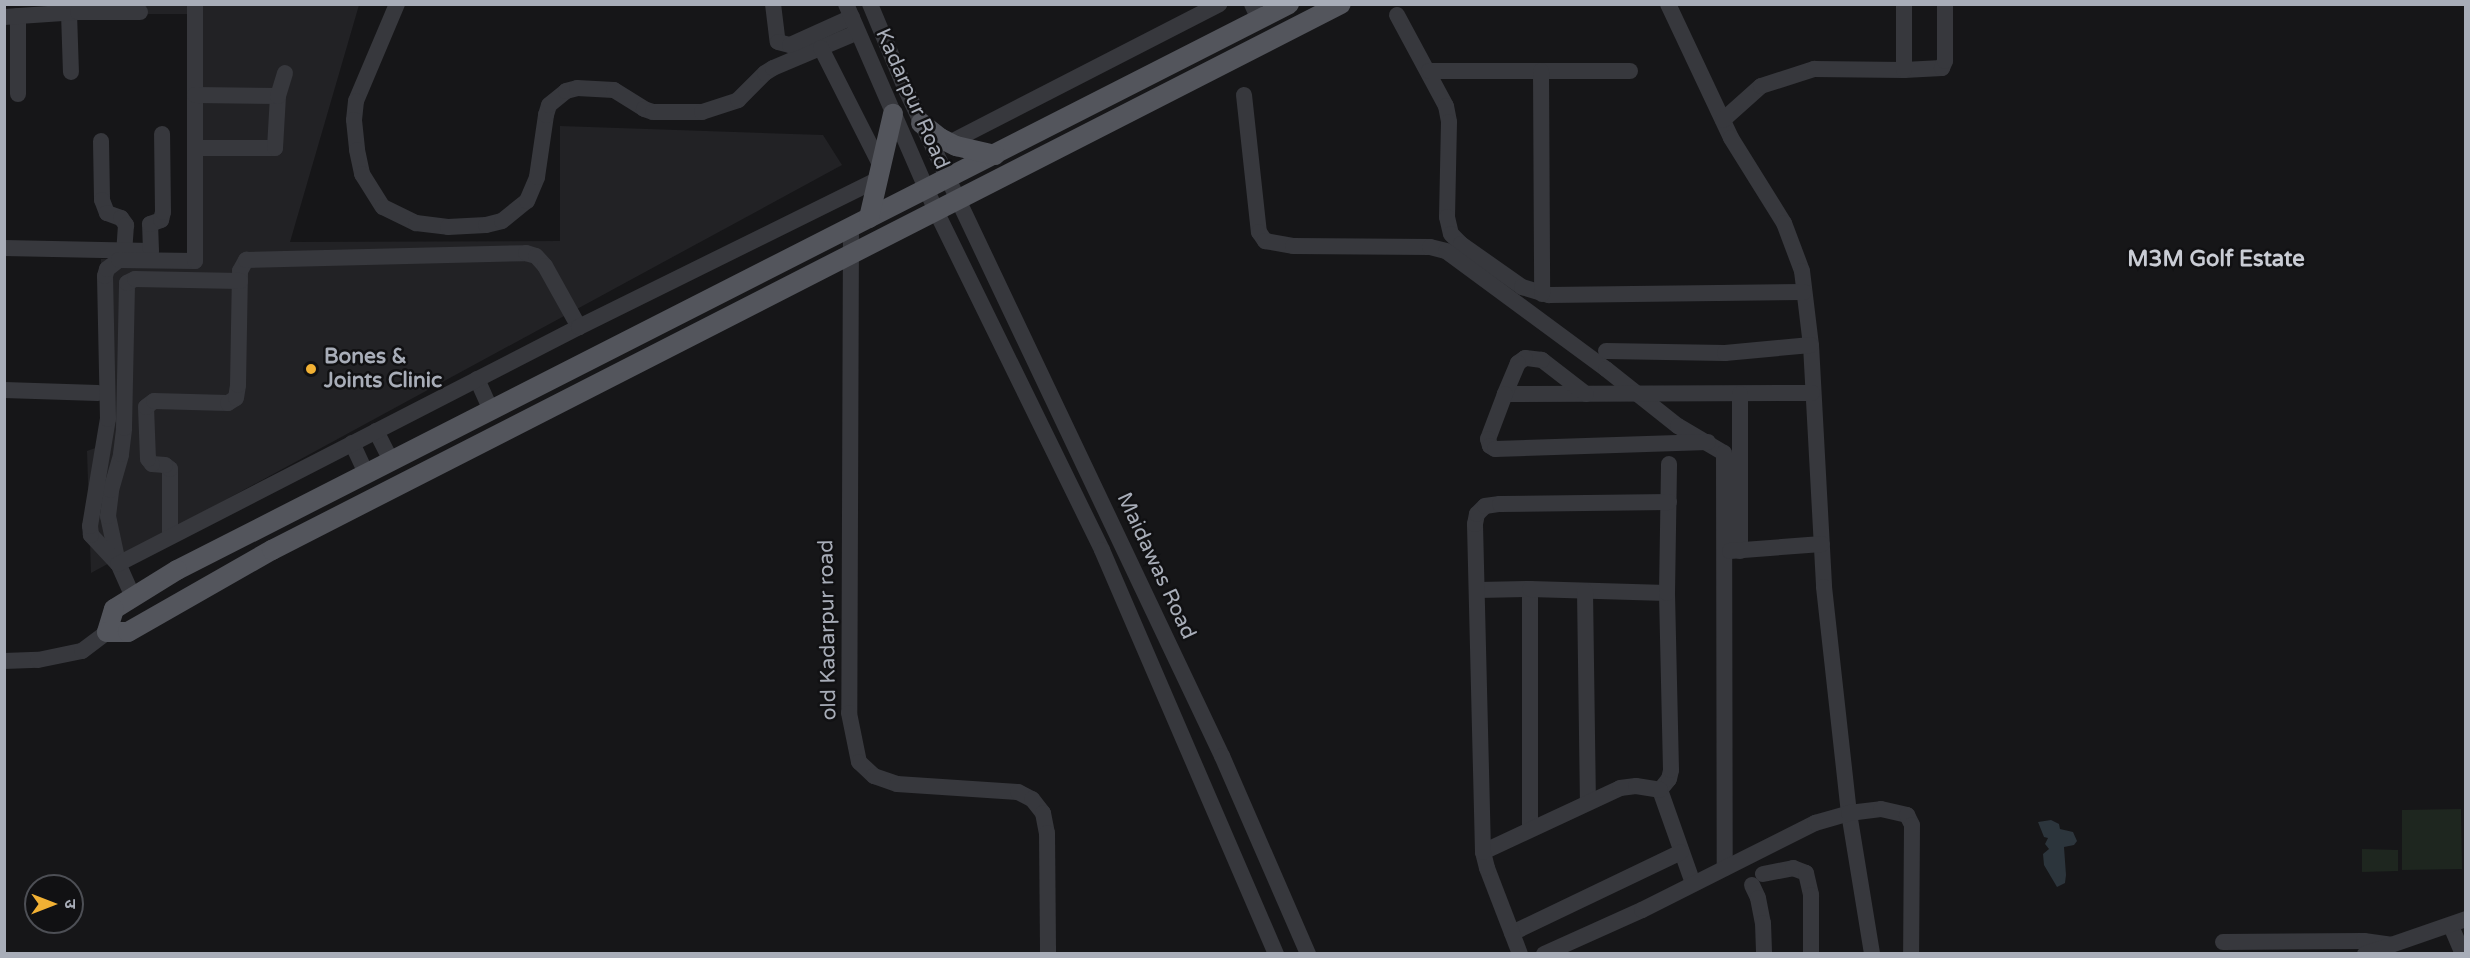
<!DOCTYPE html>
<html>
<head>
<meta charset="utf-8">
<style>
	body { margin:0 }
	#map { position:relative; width:2470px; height:958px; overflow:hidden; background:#161618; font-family:"Varela Round","Noto Sans Devanagari",sans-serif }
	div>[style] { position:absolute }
	.built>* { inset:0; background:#222225 }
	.green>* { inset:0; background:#1e261f }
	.water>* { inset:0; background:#2c353c }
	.minor>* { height:16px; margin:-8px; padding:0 8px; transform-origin:8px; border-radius:8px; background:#37383d }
	.major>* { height:20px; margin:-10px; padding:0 10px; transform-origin:10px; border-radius:10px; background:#53555c }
	.dots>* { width:16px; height:16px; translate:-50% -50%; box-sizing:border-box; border:3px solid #111113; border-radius:50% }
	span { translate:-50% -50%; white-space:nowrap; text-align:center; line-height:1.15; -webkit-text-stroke:5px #111113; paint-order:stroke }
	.street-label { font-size:21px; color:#a8adb8 }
	.poi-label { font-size:21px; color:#a8adb8; font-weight:700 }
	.left { translate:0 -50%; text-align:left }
	.neighbourhood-label { font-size:22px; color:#c9ccd4; font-weight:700 }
	.frame { position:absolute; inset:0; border:6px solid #a8adb8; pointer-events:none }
	.north { position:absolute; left:24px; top:874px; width:60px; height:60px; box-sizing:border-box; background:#111113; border:2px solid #4d4f55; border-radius:50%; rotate:90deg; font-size:16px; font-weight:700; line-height:24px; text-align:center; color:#a8adb8 }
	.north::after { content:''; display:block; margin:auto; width:21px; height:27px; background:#f2b134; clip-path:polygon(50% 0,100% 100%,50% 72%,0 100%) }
</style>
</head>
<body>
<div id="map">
	<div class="built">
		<i style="clip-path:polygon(86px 4px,359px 5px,290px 242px,560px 241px,560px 126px,823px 135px,842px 165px,91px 573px,87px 451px,101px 446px,101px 259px,198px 256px,191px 14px,86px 14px)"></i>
	</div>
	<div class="green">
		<i style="clip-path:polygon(2461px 809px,2462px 869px,2402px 870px,2402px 810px)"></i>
		<i style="clip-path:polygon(2362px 849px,2398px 850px,2398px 871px,2362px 872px)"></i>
	</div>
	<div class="water">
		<i style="clip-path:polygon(2051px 820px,2059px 824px,2060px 829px,2073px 832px,2077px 841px,2074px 845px,2064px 847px,2066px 875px,2065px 883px,2057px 887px,2044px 865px,2043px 854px,2049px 849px,2045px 844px,2048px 838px,2044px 837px,2038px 822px)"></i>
	</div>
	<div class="minor">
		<i style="left:195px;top:4px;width:91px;rotate:90deg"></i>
		<i style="left:397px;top:4px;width:105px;rotate:112.9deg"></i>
		<i style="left:356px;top:101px;width:19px;rotate:96deg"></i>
		<i style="left:354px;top:120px;width:30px;rotate:84deg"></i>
		<i style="left:357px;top:150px;width:25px;rotate:78deg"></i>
		<i style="left:362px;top:174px;width:39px;rotate:58deg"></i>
		<i style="left:383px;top:207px;width:37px;rotate:26deg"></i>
		<i style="left:416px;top:223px;width:32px;rotate:7deg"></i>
		<i style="left:448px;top:227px;width:38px;rotate:-3deg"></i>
		<i style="left:486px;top:225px;width:16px;rotate:-14deg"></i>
		<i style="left:502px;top:221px;width:32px;rotate:-39deg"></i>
		<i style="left:527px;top:201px;width:26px;rotate:-67deg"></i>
		<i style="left:537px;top:177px;width:63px;rotate:-81.7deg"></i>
		<i style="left:546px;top:115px;width:10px;rotate:-73deg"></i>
		<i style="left:549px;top:105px;width:22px;rotate:-39deg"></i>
		<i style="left:566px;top:91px;width:11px;rotate:-15deg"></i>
		<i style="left:577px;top:88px;width:37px;rotate:3deg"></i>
		<i style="left:614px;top:90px;width:36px;rotate:32deg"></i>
		<i style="left:644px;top:109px;width:9px;rotate:18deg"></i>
		<i style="left:653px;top:112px;width:49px"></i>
		<i style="left:702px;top:112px;width:38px;rotate:-18deg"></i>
		<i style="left:738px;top:100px;width:38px;rotate:-45deg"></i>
		<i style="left:765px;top:73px;width:9px;rotate:-32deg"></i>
		<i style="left:773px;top:68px;width:92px;rotate:-23deg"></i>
		<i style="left:773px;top:4px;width:38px;rotate:83deg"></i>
		<i style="left:778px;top:42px;width:12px;rotate:14deg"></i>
		<i style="left:790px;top:45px;width:68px;rotate:-24.3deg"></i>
		<i style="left:846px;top:4px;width:226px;rotate:66.5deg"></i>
		<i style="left:936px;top:211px;width:377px;rotate:63.9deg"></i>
		<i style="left:1102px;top:550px;width:440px;rotate:66.7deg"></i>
		<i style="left:870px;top:4px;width:93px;rotate:67.3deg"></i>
		<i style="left:906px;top:90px;width:737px;rotate:64.62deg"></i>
		<i style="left:1222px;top:756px;width:216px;rotate:66.5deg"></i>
		<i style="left:1252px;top:4px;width:17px;rotate:66deg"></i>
		<i style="left:1668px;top:4px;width:148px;rotate:64.8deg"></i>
		<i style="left:1731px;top:138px;width:100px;rotate:58.1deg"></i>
		<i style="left:1784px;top:223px;width:51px;rotate:69.4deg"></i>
		<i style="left:1802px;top:271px;width:75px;rotate:83.1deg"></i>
		<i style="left:1811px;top:345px;width:242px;rotate:86.9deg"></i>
		<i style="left:1824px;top:587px;width:227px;rotate:83.7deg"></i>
		<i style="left:1849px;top:813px;width:143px;rotate:80.7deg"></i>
		<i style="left:69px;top:13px;width:59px;rotate:88.1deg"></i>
		<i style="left:1397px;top:15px;width:103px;rotate:61.7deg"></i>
		<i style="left:1446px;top:106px;width:16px;rotate:79deg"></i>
		<i style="left:1449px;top:122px;width:95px;rotate:91.2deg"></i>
		<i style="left:1447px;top:217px;width:17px;rotate:77deg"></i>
		<i style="left:1451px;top:234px;width:14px;rotate:45deg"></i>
		<i style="left:1461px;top:244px;width:75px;rotate:35.2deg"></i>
		<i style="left:1522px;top:287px;width:28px;rotate:17deg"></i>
		<i style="left:1549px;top:295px;width:255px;rotate:-0.7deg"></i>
		<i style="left:18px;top:16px;width:78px;rotate:90deg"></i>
		<i style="left:4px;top:17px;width:74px;rotate:-3.9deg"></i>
		<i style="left:78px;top:12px;width:62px"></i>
		<i style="left:821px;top:48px;width:135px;rotate:63.1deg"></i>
		<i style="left:1904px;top:70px;width:38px;rotate:-3deg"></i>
		<i style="left:1942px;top:68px;width:8px;rotate:-67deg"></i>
		<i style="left:1945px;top:61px;width:57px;rotate:-90deg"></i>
		<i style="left:1429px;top:71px;width:201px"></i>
		<i style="left:1541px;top:71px;width:223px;rotate:89.7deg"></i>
		<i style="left:1244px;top:95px;width:138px;rotate:83.8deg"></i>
		<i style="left:1259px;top:232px;width:11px;rotate:56deg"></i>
		<i style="left:1265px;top:241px;width:28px;rotate:10deg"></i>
		<i style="left:1293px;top:246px;width:137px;rotate:0.4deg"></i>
		<i style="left:1430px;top:247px;width:16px;rotate:14deg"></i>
		<i style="left:1446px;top:251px;width:199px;rotate:36.4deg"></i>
		<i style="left:1606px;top:369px;width:92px;rotate:38.4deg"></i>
		<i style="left:1678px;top:426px;width:53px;rotate:30.4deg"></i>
		<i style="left:1724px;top:453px;width:415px;rotate:89.9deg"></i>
		<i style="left:1723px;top:120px;width:51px;rotate:-41.8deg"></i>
		<i style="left:1761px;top:86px;width:56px;rotate:-17.8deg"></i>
		<i style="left:1814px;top:69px;width:90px;rotate:0.6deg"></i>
		<i style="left:1904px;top:70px;width:66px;rotate:-90deg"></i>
		<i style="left:101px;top:141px;width:59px;rotate:89deg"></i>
		<i style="left:102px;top:200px;width:14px;rotate:69deg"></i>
		<i style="left:107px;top:213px;width:15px;rotate:20deg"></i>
		<i style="left:121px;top:218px;width:9px;rotate:54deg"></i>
		<i style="left:126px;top:225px;width:26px;rotate:94deg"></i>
		<i style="left:949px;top:143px;width:304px;rotate:-27.2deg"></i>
		<i style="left:195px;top:148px;width:80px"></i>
		<i style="left:275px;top:148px;width:52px;rotate:-86.7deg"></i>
		<i style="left:851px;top:227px;width:486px;rotate:90.2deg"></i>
		<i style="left:849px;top:713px;width:50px;rotate:78.5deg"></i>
		<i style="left:859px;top:762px;width:21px;rotate:43deg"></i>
		<i style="left:874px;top:776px;width:24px;rotate:19deg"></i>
		<i style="left:897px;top:784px;width:121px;rotate:3.8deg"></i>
		<i style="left:1018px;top:792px;width:16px;rotate:27deg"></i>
		<i style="left:1032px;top:799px;width:18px;rotate:52deg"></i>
		<i style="left:1043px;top:813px;width:20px;rotate:79deg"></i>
		<i style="left:1047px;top:833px;width:121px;rotate:89.5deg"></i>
		<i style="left:4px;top:248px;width:147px;rotate:1.2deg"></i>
		<i style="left:151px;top:251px;width:27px;rotate:-92deg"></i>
		<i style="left:150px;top:224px;width:12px;rotate:-20deg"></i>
		<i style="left:161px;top:220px;width:8px;rotate:-76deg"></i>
		<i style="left:163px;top:212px;width:78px;rotate:-90.7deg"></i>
		<i style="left:1606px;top:351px;width:119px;rotate:1deg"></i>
		<i style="left:1725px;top:353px;width:86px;rotate:-5.3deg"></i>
		<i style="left:477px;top:379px;width:34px;rotate:66deg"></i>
		<i style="left:4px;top:390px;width:94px;rotate:1.8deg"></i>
		<i style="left:1505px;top:394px;width:307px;rotate:-0.2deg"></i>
		<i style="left:1586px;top:394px;width:56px;rotate:-142.3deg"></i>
		<i style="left:1542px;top:360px;width:17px;rotate:-173deg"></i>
		<i style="left:1525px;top:358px;width:9px;rotate:144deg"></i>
		<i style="left:1518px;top:363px;width:34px;rotate:113deg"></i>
		<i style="left:1505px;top:394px;width:48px;rotate:110.7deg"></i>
		<i style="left:1488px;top:439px;width:7px;rotate:74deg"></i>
		<i style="left:1490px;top:446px;width:6px;rotate:31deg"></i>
		<i style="left:1495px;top:449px;width:213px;rotate:-1.9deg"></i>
		<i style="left:1740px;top:394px;width:157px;rotate:90deg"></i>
		<i style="left:376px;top:431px;width:34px;rotate:63deg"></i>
		<i style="left:352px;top:443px;width:33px;rotate:65deg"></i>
		<i style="left:170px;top:536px;width:67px;rotate:-90deg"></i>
		<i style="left:170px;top:469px;width:6px;rotate:-141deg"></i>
		<i style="left:165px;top:465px;width:13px;rotate:-176deg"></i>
		<i style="left:152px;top:464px;width:6px;rotate:-129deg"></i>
		<i style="left:148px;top:459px;width:52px;rotate:-92.2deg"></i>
		<i style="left:146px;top:407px;width:10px;rotate:-37deg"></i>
		<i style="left:154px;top:401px;width:74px;rotate:1.5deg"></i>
		<i style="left:228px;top:403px;width:9px;rotate:-32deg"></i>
		<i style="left:236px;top:398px;width:13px;rotate:-81deg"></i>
		<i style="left:238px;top:385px;width:114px;rotate:-89deg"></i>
		<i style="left:240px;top:271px;width:13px;rotate:-61deg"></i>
		<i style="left:246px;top:260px;width:280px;rotate:-1.4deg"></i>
		<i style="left:526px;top:253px;width:10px;rotate:17deg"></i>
		<i style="left:536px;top:256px;width:13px;rotate:48deg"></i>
		<i style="left:545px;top:266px;width:70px;rotate:60.9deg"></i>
		<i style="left:1730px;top:551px;width:92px;rotate:-4.4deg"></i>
		<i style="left:118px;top:563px;width:48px;rotate:-102deg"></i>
		<i style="left:108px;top:516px;width:26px;rotate:-83deg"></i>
		<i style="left:111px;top:490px;width:37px;rotate:-74deg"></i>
		<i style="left:121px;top:454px;width:26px;rotate:-83deg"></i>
		<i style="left:124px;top:428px;width:145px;rotate:-88.8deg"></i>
		<i style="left:127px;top:283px;width:9px;rotate:-27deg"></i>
		<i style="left:135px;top:279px;width:105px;rotate:1.1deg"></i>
		<i style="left:118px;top:564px;width:40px;rotate:-133deg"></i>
		<i style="left:91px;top:535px;width:9px;rotate:-96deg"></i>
		<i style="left:90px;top:526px;width:109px;rotate:-80.5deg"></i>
		<i style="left:108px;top:419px;width:143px;rotate:-91.2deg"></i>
		<i style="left:105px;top:276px;width:7px;rotate:-74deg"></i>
		<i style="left:107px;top:269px;width:15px;rotate:-37deg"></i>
		<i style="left:119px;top:260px;width:76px;rotate:0.8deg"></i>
		<i style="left:195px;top:261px;width:166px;rotate:-90deg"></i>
		<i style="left:195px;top:95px;width:83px;rotate:0.7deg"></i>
		<i style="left:278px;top:96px;width:24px;rotate:-73deg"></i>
		<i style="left:1530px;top:589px;width:240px;rotate:90deg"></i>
		<i style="left:1478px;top:590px;width:52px;rotate:-1.1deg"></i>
		<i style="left:1530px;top:589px;width:137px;rotate:1.7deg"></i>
		<i style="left:1585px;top:591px;width:211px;rotate:89.2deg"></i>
		<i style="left:133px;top:597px;width:36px;rotate:-114deg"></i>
		<i style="left:118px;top:564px;width:518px;rotate:-27.21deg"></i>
		<i style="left:579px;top:327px;width:335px;rotate:-26.3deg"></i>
		<i style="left:4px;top:661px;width:34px;rotate:-2deg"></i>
		<i style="left:38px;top:660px;width:45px;rotate:-11.6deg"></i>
		<i style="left:82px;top:651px;width:31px;rotate:-37deg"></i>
		<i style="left:1660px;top:790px;width:14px;rotate:-51deg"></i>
		<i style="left:1669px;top:779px;width:9px;rotate:-77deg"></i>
		<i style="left:1671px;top:770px;width:177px;rotate:-91.3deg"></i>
		<i style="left:1667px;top:593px;width:129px;rotate:-89.1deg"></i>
		<i style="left:1660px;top:790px;width:99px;rotate:70.5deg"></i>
		<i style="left:1483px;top:852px;width:151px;rotate:-25deg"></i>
		<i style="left:1620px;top:788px;width:16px;rotate:-7deg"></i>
		<i style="left:1636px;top:786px;width:24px;rotate:9deg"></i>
		<i style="left:1763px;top:874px;width:31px;rotate:-11deg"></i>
		<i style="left:1793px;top:868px;width:14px;rotate:21deg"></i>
		<i style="left:1806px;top:873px;width:23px;rotate:77deg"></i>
		<i style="left:1811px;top:895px;width:59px;rotate:90deg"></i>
		<i style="left:1752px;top:885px;width:14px;rotate:65deg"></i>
		<i style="left:1758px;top:898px;width:25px;rotate:79deg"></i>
		<i style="left:1763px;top:923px;width:31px;rotate:88deg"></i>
		<i style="left:2451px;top:926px;width:30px;rotate:67deg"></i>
		<i style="left:1512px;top:933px;width:187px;rotate:-25.6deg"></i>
		<i style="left:2223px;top:942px;width:141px;rotate:-0.4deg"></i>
		<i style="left:2364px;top:941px;width:27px;rotate:8deg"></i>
		<i style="left:1520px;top:954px;width:92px;rotate:-111deg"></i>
		<i style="left:1487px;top:868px;width:16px;rotate:-104deg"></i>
		<i style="left:1483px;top:852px;width:328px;rotate:-91.4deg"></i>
		<i style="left:1475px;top:524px;width:10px;rotate:-79deg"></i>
		<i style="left:1477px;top:514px;width:11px;rotate:-45deg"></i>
		<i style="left:1485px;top:506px;width:15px;rotate:-8deg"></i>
		<i style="left:1500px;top:504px;width:169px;rotate:-0.7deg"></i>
		<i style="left:1544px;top:954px;width:107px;rotate:-24.2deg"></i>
		<i style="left:1642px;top:910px;width:194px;rotate:-26.7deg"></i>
		<i style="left:1815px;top:823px;width:35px;rotate:-16deg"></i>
		<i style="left:1849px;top:813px;width:32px;rotate:-7deg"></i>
		<i style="left:1881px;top:809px;width:27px;rotate:13deg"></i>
		<i style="left:1907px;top:815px;width:11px;rotate:63deg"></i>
		<i style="left:1912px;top:825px;width:129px;rotate:90.4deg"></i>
		<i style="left:2365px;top:954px;width:107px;rotate:-19.1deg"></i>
	</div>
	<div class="major">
		<i style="left:1289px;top:4px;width:1248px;rotate:153.02deg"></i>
		<i style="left:177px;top:570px;width:74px;rotate:148.2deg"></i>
		<i style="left:114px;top:609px;width:24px;rotate:107deg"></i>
		<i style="left:107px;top:632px;width:21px"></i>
		<i style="left:128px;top:632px;width:166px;rotate:-29.7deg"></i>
		<i style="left:272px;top:550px;width:1200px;rotate:-27.06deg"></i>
		<i style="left:921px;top:123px;width:24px;rotate:38deg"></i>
		<i style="left:940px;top:138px;width:18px;rotate:27deg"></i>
		<i style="left:956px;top:146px;width:40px;rotate:13deg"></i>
		<i style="left:869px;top:218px;width:107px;rotate:-77deg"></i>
	</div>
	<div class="dots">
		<i style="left:311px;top:369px;background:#f2b134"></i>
	</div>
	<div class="street-label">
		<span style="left:912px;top:99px;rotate:66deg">Kadarpur Road</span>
		<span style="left:1156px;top:566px;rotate:65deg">Maidawas Road</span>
		<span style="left:828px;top:630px;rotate:-91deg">old Kadarpur road</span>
	</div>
	<div class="poi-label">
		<span class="left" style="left:324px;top:369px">Bones &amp;<br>Joints Clinic</span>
	</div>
	<div class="neighbourhood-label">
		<span style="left:2216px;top:260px">M3M Golf Estate</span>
	</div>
	<div class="frame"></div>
	<div class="north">उ</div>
</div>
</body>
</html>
